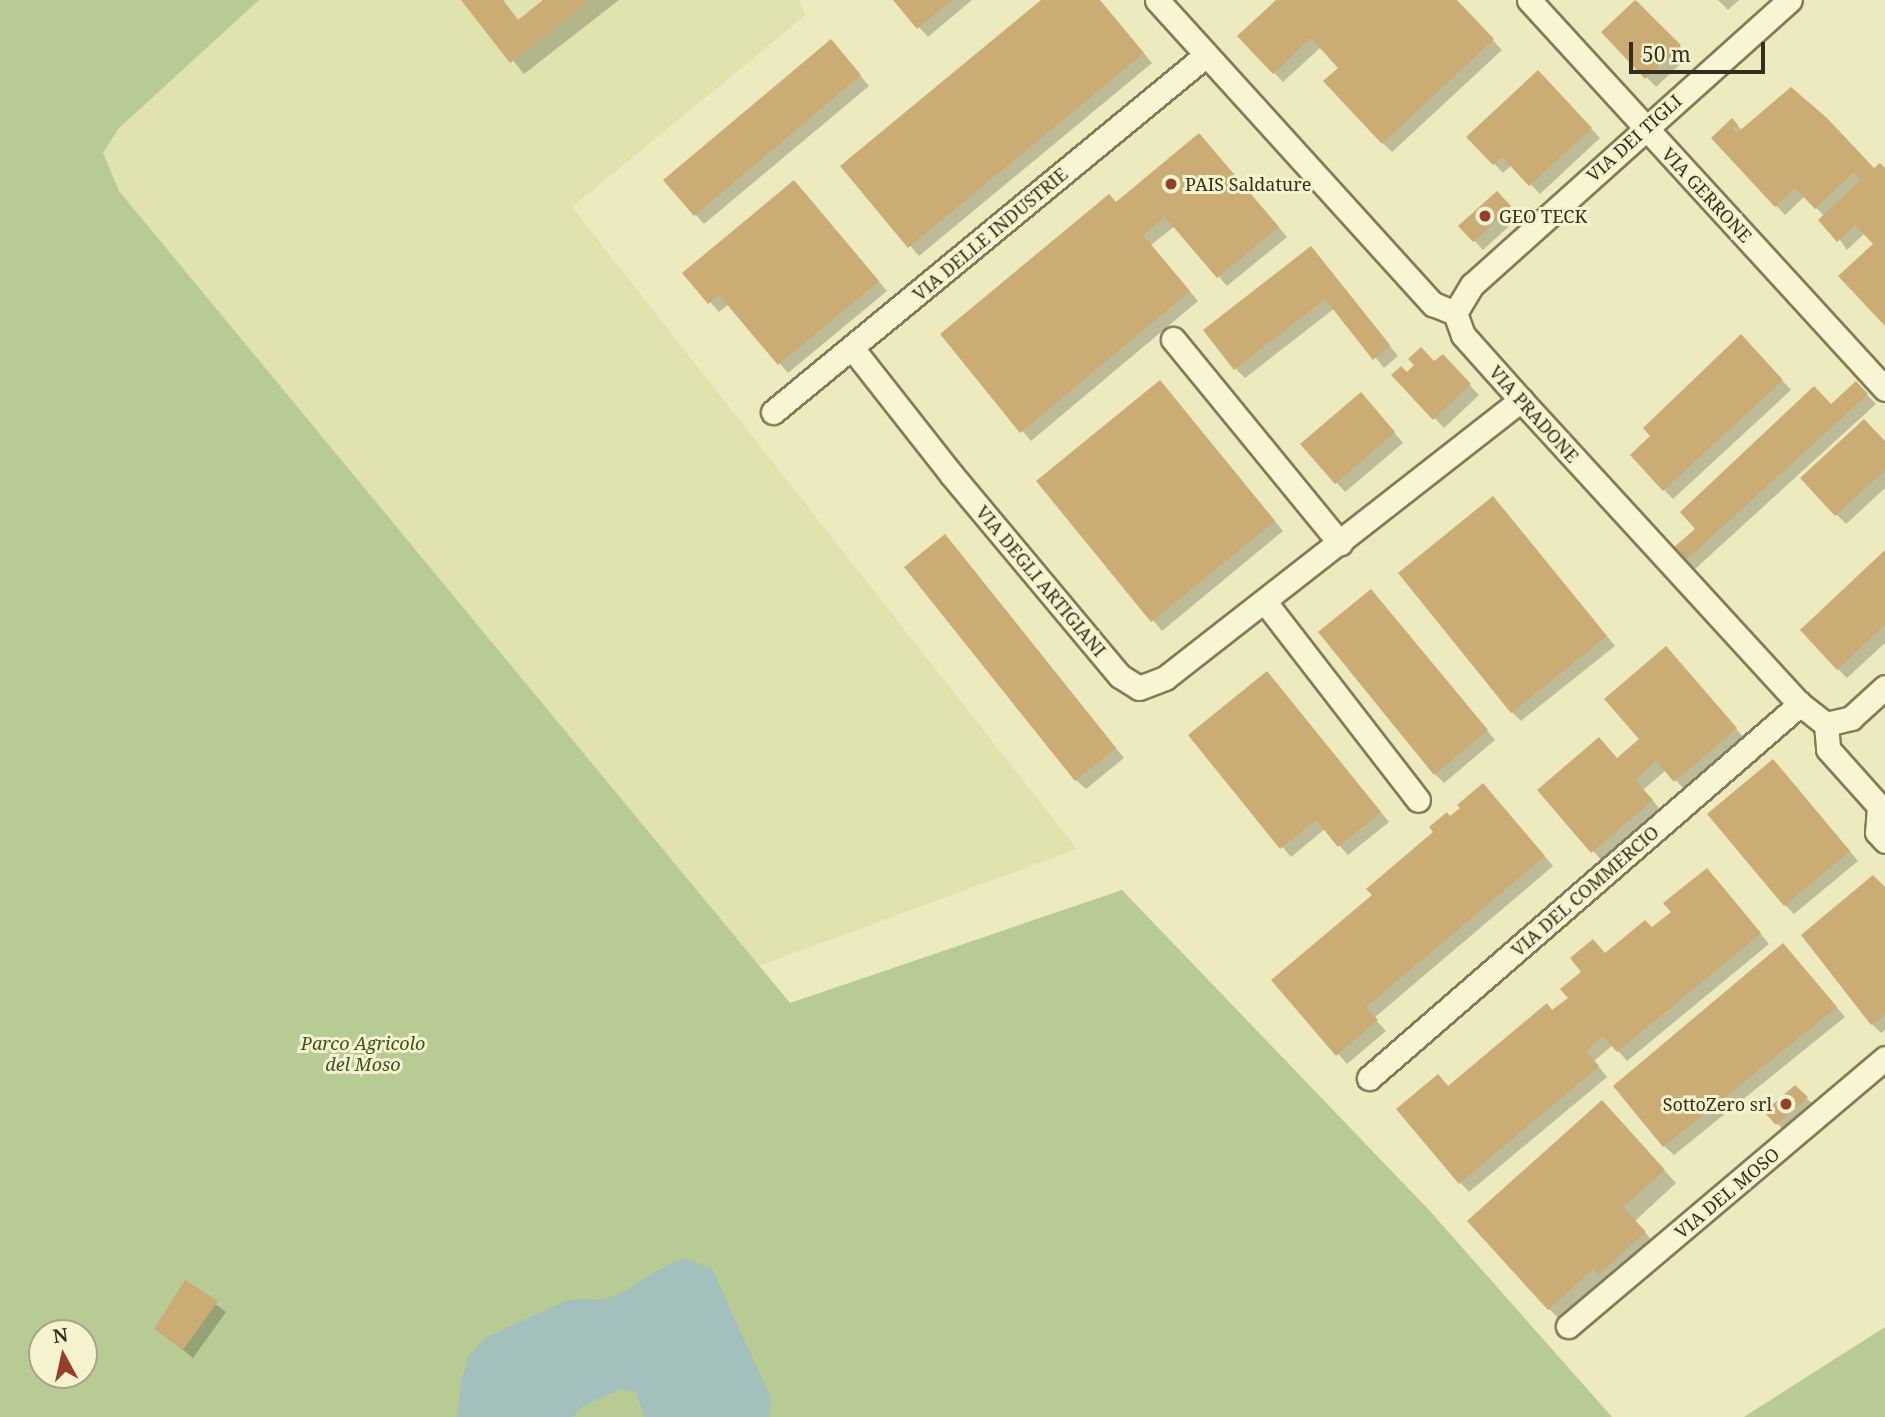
<!DOCTYPE html>
<html>
<head>
<meta charset="utf-8">
<style>
	body { margin:0 }
	#map { position:relative; width:1885px; height:1417px; overflow:hidden; background:#eeeac0; font-family:"Noto Serif",serif }
	div>[style] { position:absolute }
	.farmland>* { inset:0; background:#e0e3ad }
	.green>* { inset:0; background:#b9cb94 }
	.water>* { inset:0; background:#a3c0bd }
	.shadow>* { inset:0; background:#0003 }
	.building>* { inset:0; background:#ccac75 }
	.roads { filter:drop-shadow(2px 0 #867a58) drop-shadow(-2px 0 #867a58) drop-shadow(0 2px #867a58) drop-shadow(0 -2px #867a58) }
	.minor>* { height:23px; margin:-11.5px; padding:0 11.5px; transform-origin:11.5px; border-radius:11.5px; background:#f9f5d3 }
	.dots>* { width:19px; height:19px; translate:-50% -50%; box-sizing:border-box; border:4px solid #f5f2cf; border-radius:50% }
	span { translate:-50% -50%; white-space:nowrap; text-align:center; line-height:1.15; -webkit-text-stroke:6px #f5f2cf; paint-order:stroke }
	.street-label { font-size:18px; color:#362e1c }
	.poi-label { font-size:18px; color:#362e1c }
	.left { translate:0 -50%; text-align:left }
	.right { translate:-100% -50%; text-align:right }
	.park-label { font-size:18px; color:#3c5223; font-style:italic }
	.north { position:absolute; left:28px; top:1319px; width:70px; height:70px; box-sizing:border-box; background:#f5f2cf; border:2px solid #a9a487; border-radius:50%; rotate:352deg; font-size:19px; font-weight:700; line-height:28px; text-align:center; color:#362e1c }
	.north::after { content:''; display:block; margin:auto; width:24px; height:32px; background:#953e28; clip-path:polygon(50% 0,100% 100%,50% 72%,0 100%) }
	.scale { position:absolute; left:1629px; top:42px; width:136px; height:32px; box-sizing:border-box; border:4px solid #362e1c; border-top:0; padding-left:9px; font-size:21px; line-height:24px; white-space:nowrap; color:#362e1c; -webkit-text-stroke:5px #f5f2cf; paint-order:stroke }
</style>
</head>
<body>
<div id="map">
	<div class="farmland">
		<i style="clip-path:polygon(0 0,798px 0,806px 15px,572px 207px,1077px 849px,0 1245px)"></i>
	</div>
	<div class="green">
		<i style="clip-path:polygon(evenodd,0 0,259px 0,119px 128px,103px 153px,119px 191px,790px 1003px,1122px 890px,1429px 1210px,1612px 1417px,0 1417px,0 0,42px 1333px,84px 1333px,84px 1375px,42px 1375px,42px 1333px)"></i>
		<i style="clip-path:polygon(1885px 1327px,1885px 1417px,1744px 1417px)"></i>
	</div>
	<div class="water">
		<i style="clip-path:polygon(685px 1258px,712px 1269px,771px 1398px,769px 1417px,645px 1417px,635px 1391px,618px 1390px,584px 1406px,572px 1417px,457px 1417px,461px 1382px,469px 1355px,486px 1337px,568px 1300px,604px 1299px,621px 1293px,667px 1265px)"></i>
	</div>
	<div class="shadow">
		<i style="clip-path:polygon(464px 0,503px 0,519px 21px,546px 0,619px 0,524px 74px)"></i>
		<i style="clip-path:polygon(895px 0,972px 0,928px 37px)"></i>
		<i style="clip-path:polygon(1044px 0,1099px 0,1152px 63px,919px 256px,843px 167px)"></i>
		<i style="clip-path:polygon(1278px 0,1455px 0,1502px 50px,1392px 152px,1383px 143px,1340px 68px,1321px 47px,1283px 82px,1240px 36px)"></i>
		<i style="clip-path:polygon(1718px 0,1739px 0,1728px 10px)"></i>
		<i style="clip-path:polygon(1637px 1px,1689px 56px,1656px 87px,1604px 32px)"></i>
		<i style="clip-path:polygon(840px 51px,869px 86px,704px 224px,695px 214px)"></i>
		<i style="clip-path:polygon(1547px 82px,1600px 138px,1540px 194px,1512px 165px,1503px 173px,1469px 137px)"></i>
		<i style="clip-path:polygon(1732px 120px,1742px 130px,1874px 170px,1885px 170px,1885px 324px,1875px 244px,1865px 233px,1847px 250px,1824px 216px,1805px 196px,1785px 215px,1713px 138px)"></i>
		<i style="clip-path:polygon(1208px 145px,1287px 237px,1227px 286px,1175px 226px,1151px 245px,1198px 301px,1031px 441px,942px 335px,1116px 204px)"></i>
		<i style="clip-path:polygon(803px 191px,887px 291px,788px 373px,729px 304px,719px 312px,684px 273px)"></i>
		<i style="clip-path:polygon(1496px 193px,1519px 217px,1483px 250px,1461px 226px)"></i>
		<i style="clip-path:polygon(1311px 248px,1398px 356px,1384px 368px,1335px 308px,1245px 378px,1236px 369px)"></i>
		<i style="clip-path:polygon(1750px 346px,1791px 390px,1673px 499px,1664px 490px)"></i>
		<i style="clip-path:polygon(1443px 356px,1479px 395px,1444px 428px,1394px 375px,1407px 374px,1434px 364px)"></i>
		<i style="clip-path:polygon(1856px 383px,1876px 404px,1695px 569px,1686px 560px)"></i>
		<i style="clip-path:polygon(1169px 392px,1283px 531px,1162px 631px,1038px 481px)"></i>
		<i style="clip-path:polygon(1370px 403px,1403px 443px,1345px 492px,1302px 444px)"></i>
		<i style="clip-path:polygon(1885px 443px,1885px 488px,1846px 524px,1836px 514px)"></i>
		<i style="clip-path:polygon(1493px 498px,1615px 646px,1521px 721px,1512px 712px)"></i>
		<i style="clip-path:polygon(954px 546px,1124px 758px,1086px 789px,1076px 780px)"></i>
		<i style="clip-path:polygon(1885px 553px,1885px 643px,1847px 678px,1838px 669px)"></i>
		<i style="clip-path:polygon(1380px 601px,1495px 740px,1444px 783px,1435px 774px)"></i>
		<i style="clip-path:polygon(1675px 658px,1745px 739px,1685px 790px,1666px 770px,1643px 790px,1661px 810px,1602px 861px,1540px 791px,1618px 760px,1641px 740px)"></i>
		<i style="clip-path:polygon(1276px 683px,1389px 822px,1348px 855px,1325px 829px,1291px 857px,1191px 735px)"></i>
		<i style="clip-path:polygon(1783px 771px,1858px 861px,1794px 914px,1785px 905px)"></i>
		<i style="clip-path:polygon(1492px 795px,1553px 866px,1374px 1018px,1386px 1031px,1347px 1064px,1274px 980px,1374px 895px,1450px 819px)"></i>
		<i style="clip-path:polygon(1716px 879px,1769px 944px,1627px 1061px,1613px 1045px,1594px 1061px,1607px 1077px,1469px 1192px,1460px 1182px,1449px 1087px,1547px 1005px,1554px 1012px,1570px 998px,1606px 955px,1652px 929px)"></i>
		<i style="clip-path:polygon(1885px 889px,1885px 1030px,1881px 1033px,1872px 1024px)"></i>
		<i style="clip-path:polygon(1792px 955px,1845px 1017px,1674px 1155px,1664px 1146px)"></i>
		<i style="clip-path:polygon(1795px 1088px,1816px 1107px,1786px 1133px,1777px 1123px)"></i>
		<i style="clip-path:polygon(1614px 1115px,1676px 1183px,1635px 1221px,1657px 1246px,1562px 1321px,1549px 1309px)"></i>
		<i style="clip-path:polygon(186px 1282px,226px 1312px,193px 1358px,157px 1329px)"></i>
	</div>
	<div class="building">
		<i style="clip-path:polygon(461px 0,502px 0,518px 20px,543px 0,590px 0,510px 63px)"></i>
		<i style="clip-path:polygon(893px 0,952px 0,917px 29px)"></i>
		<i style="clip-path:polygon(1041px 0,1100px 0,1144px 53px,908px 248px,840px 166px)"></i>
		<i style="clip-path:polygon(1276px 0,1457px 0,1494px 39px,1382px 144px,1323px 81px,1338px 68px,1311px 38px,1273px 74px,1237px 36px)"></i>
		<i style="clip-path:polygon(1635px 0,1681px 45px,1645px 79px,1601px 32px)"></i>
		<i style="clip-path:polygon(831px 39px,861px 75px,694px 216px,663px 180px)"></i>
		<i style="clip-path:polygon(1538px 70px,1592px 128px,1529px 186px,1502px 157px,1493px 165px,1466px 137px)"></i>
		<i style="clip-path:polygon(1791px 87px,1827px 118px,1874px 168px,1880px 163px,1885px 168px,1885px 326px,1838px 276px,1873px 244px,1855px 225px,1837px 242px,1818px 220px,1861px 180px,1854px 172px,1815px 209px,1795px 188px,1775px 207px,1711px 138px,1732px 118px,1738px 125px,1733px 129px,1737px 133px)"></i>
		<i style="clip-path:polygon(1199px 133px,1279px 227px,1217px 278px,1165px 217px,1143px 235px,1190px 291px,1020px 433px,940px 334px,1109px 194px,1116px 202px)"></i>
		<i style="clip-path:polygon(794px 180px,879px 281px,778px 365px,719px 295px,708px 304px,682px 273px)"></i>
		<i style="clip-path:polygon(1497px 191px,1511px 206px,1473px 242px,1458px 226px)"></i>
		<i style="clip-path:polygon(1311px 246px,1390px 345px,1373px 360px,1325px 299px,1234px 370px,1203px 330px)"></i>
		<i style="clip-path:polygon(1741px 334px,1783px 380px,1663px 491px,1630px 455px,1650px 436px,1643px 428px)"></i>
		<i style="clip-path:polygon(1421px 347px,1434px 361px,1443px 354px,1471px 384px,1433px 420px,1391px 375px,1401px 366px,1407px 372px,1414px 365px,1408px 359px)"></i>
		<i style="clip-path:polygon(1160px 380px,1275px 521px,1151px 622px,1036px 481px)"></i>
		<i style="clip-path:polygon(1856px 381px,1868px 394px,1685px 561px,1673px 548px,1695px 529px,1680px 512px,1814px 386px,1831px 404px)"></i>
		<i style="clip-path:polygon(1361px 392px,1395px 432px,1335px 484px,1300px 444px)"></i>
		<i style="clip-path:polygon(1864px 419px,1885px 441px,1885px 470px,1835px 516px,1800px 478px)"></i>
		<i style="clip-path:polygon(1493px 496px,1607px 636px,1511px 713px,1398px 573px)"></i>
		<i style="clip-path:polygon(945px 534px,1116px 748px,1075px 781px,904px 567px)"></i>
		<i style="clip-path:polygon(1885px 550px,1885px 625px,1837px 670px,1800px 630px)"></i>
		<i style="clip-path:polygon(1371px 589px,1488px 730px,1434px 775px,1318px 632px)"></i>
		<i style="clip-path:polygon(1666px 646px,1737px 728px,1674px 782px,1656px 761px,1635px 780px,1653px 800px,1591px 853px,1537px 790px,1599px 737px,1617px 758px,1639px 739px,1604px 699px)"></i>
		<i style="clip-path:polygon(1267px 671px,1381px 812px,1338px 847px,1316px 820px,1280px 849px,1188px 735px)"></i>
		<i style="clip-path:polygon(1773px 759px,1850px 851px,1784px 906px,1707px 814px)"></i>
		<i style="clip-path:polygon(1483px 783px,1545px 856px,1366px 1007px,1378px 1020px,1336px 1056px,1271px 980px,1372px 895px,1366px 889px,1433px 832px,1429px 827px,1447px 812px,1450px 816px,1460px 808px,1457px 805px)"></i>
		<i style="clip-path:polygon(1707px 868px,1761px 933px,1617px 1052px,1603px 1036px,1586px 1051px,1599px 1066px,1459px 1184px,1396px 1109px,1438px 1074px,1448px 1086px,1547px 1003px,1552px 1010px,1568px 998px,1560px 989px,1581px 972px,1570px 958px,1593px 939px,1605px 953px,1645px 920px,1652px 927px,1671px 912px,1663px 903px)"></i>
		<i style="clip-path:polygon(1873px 875px,1885px 887px,1885px 1014px,1871px 1025px,1801px 935px)"></i>
		<i style="clip-path:polygon(1783px 943px,1837px 1007px,1663px 1147px,1613px 1086px)"></i>
		<i style="clip-path:polygon(1795px 1085px,1808px 1097px,1776px 1125px,1764px 1112px)"></i>
		<i style="clip-path:polygon(1602px 1100px,1665px 1170px,1623px 1207px,1646px 1232px,1598px 1275px,1593px 1269px,1548px 1310px,1467px 1221px)"></i>
		<i style="clip-path:polygon(185px 1280px,218px 1301px,183px 1350px,154px 1329px)"></i>
	</div>
	<div class="roads">
		<div class="minor">
			<i style="left:1157px;top:0;width:411px;rotate:47.8deg"></i>
			<i style="left:1433px;top:304px;width:24px;rotate:22deg"></i>
			<i style="left:1455px;top:313px;width:23px;rotate:70deg"></i>
			<i style="left:1463px;top:335px;width:87px;rotate:48.3deg"></i>
			<i style="left:1521px;top:400px;width:413px;rotate:47.5deg"></i>
			<i style="left:1800px;top:704px;width:33px;rotate:38deg"></i>
			<i style="left:1826px;top:724px;width:25px;rotate:85deg"></i>
			<i style="left:1828px;top:749px;width:76px;rotate:48.2deg"></i>
			<i style="left:1879px;top:806px;width:26px;rotate:94deg"></i>
			<i style="left:1877px;top:832px;width:12px;rotate:48deg"></i>
			<i style="left:1529px;top:0;width:527px;rotate:47.54deg"></i>
			<i style="left:1455px;top:313px;width:33px;rotate:-59deg"></i>
			<i style="left:1472px;top:285px;width:427px;rotate:-41.9deg"></i>
			<i style="left:1173px;top:339px;width:264px;rotate:50.7deg"></i>
			<i style="left:852px;top:348px;width:160px;rotate:51.8deg"></i>
			<i style="left:951px;top:474px;width:263px;rotate:50.1deg"></i>
			<i style="left:1120px;top:676px;width:22px;rotate:32deg"></i>
			<i style="left:1139px;top:688px;width:28px;rotate:-21deg"></i>
			<i style="left:1165px;top:678px;width:452px;rotate:-38deg"></i>
			<i style="left:773px;top:412px;width:561px;rotate:-39.5deg"></i>
			<i style="left:1265px;top:602px;width:250px;rotate:52.3deg"></i>
			<i style="left:1826px;top:724px;width:26px;rotate:-13deg"></i>
			<i style="left:1851px;top:718px;width:46px;rotate:-42.4deg"></i>
			<i style="left:1369px;top:1078px;width:571px;rotate:-40.95deg"></i>
			<i style="left:1568px;top:1326px;width:415px;rotate:-40.2deg"></i>
		</div>
	</div>
	<div class="dots">
		<i style="left:1171px;top:184px;background:#953e28"></i>
		<i style="left:1485px;top:216px;background:#953e28"></i>
		<i style="left:1786px;top:1104px;background:#953e28"></i>
	</div>
	<div class="street-label">
		<span style="left:1634px;top:138px;rotate:-42deg">VIA DEI TIGLI</span>
		<span style="left:1707px;top:195px;rotate:47deg">VIA GERRONE</span>
		<span style="left:990px;top:234px;rotate:-40deg">VIA DELLE INDUSTRIE</span>
		<span style="left:1534px;top:414px;rotate:48deg">VIA PRADONE</span>
		<span style="left:1041px;top:581px;rotate:50deg">VIA DEGLI ARTIGIANI</span>
		<span style="left:1585px;top:891px;rotate:-41deg">VIA DEL COMMERCIO</span>
		<span style="left:1727px;top:1193px;rotate:-40deg">VIA DEL MOSO</span>
	</div>
	<div class="poi-label">
		<span class="left" style="left:1185px;top:184px">PAIS Saldature</span>
		<span class="left" style="left:1499px;top:216px">GEO TECK</span>
		<span class="right" style="left:1772px;top:1104px">SottoZero srl</span>
	</div>
	<div class="park-label">
		<span style="left:363px;top:1054px">Parco Agricolo<br>del Moso</span>
	</div>
	<div class="north">N</div>
	<div class="scale">50 m</div>
</div>
</body>
</html>
